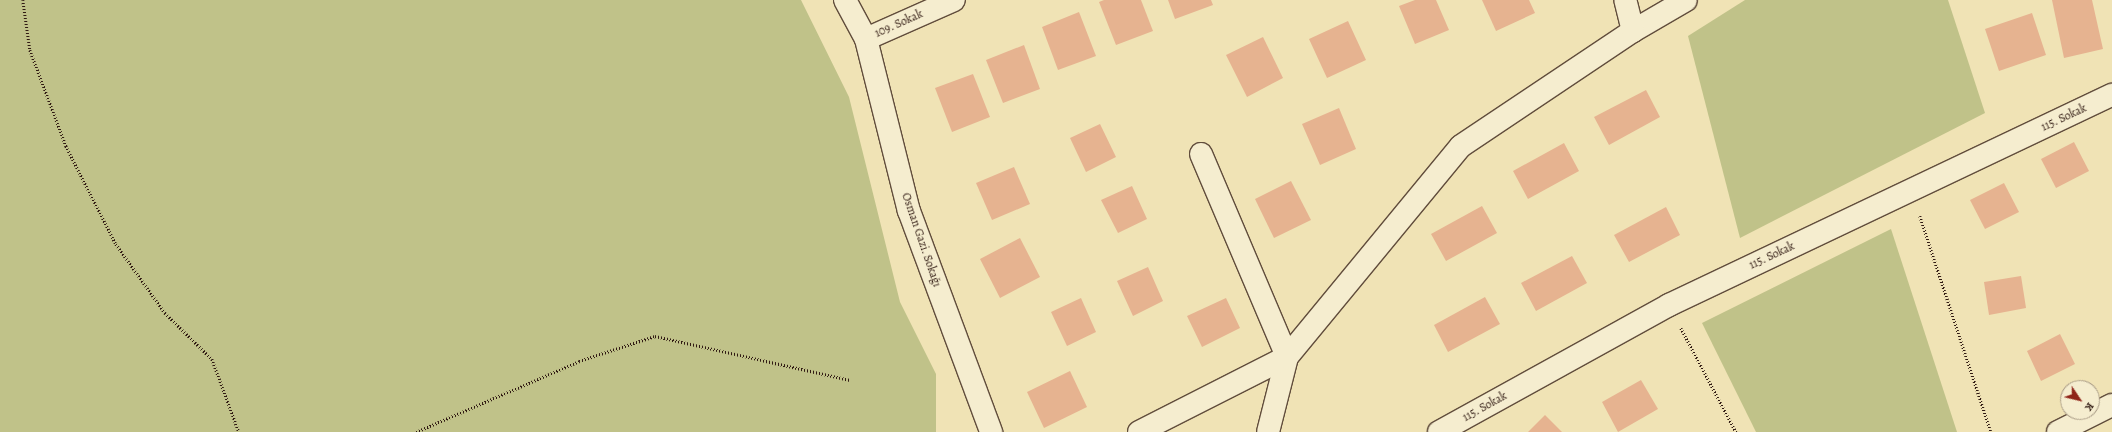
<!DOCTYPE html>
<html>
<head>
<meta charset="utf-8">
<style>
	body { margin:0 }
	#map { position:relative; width:2112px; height:432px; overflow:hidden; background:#f0e3b5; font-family:Alegreya,serif }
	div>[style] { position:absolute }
	.green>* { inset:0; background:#c0c289 }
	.building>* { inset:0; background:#e6b390 }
	.path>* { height:2.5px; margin-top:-1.25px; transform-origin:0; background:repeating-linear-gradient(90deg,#311b13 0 1px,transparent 0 3px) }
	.roads { filter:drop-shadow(1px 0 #614d3c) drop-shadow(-1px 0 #614d3c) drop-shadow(0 1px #614d3c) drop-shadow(0 -1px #614d3c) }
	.street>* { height:22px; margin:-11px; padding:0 11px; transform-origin:11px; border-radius:11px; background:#f5edcf }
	span { translate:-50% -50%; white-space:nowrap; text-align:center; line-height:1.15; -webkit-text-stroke:3px #f5edcf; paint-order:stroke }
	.street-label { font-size:12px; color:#311b13 }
	.north { position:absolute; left:2060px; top:380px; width:40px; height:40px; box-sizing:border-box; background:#f5edcf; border:1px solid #a79984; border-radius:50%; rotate:125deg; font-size:11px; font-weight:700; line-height:16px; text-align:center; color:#311b13 }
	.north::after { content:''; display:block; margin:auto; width:14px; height:18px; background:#8f2418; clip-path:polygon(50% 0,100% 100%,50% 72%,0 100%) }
</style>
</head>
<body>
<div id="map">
	<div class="green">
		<i style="clip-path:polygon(0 0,801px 0,849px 97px,900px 302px,936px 374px,936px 432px,0 432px)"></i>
		<i style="clip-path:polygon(1745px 0,1948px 0,1985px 113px,1740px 238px,1688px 36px)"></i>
		<i style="clip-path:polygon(1891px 229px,1957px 432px,1756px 432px,1702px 323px)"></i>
	</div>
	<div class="building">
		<i style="clip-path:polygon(1104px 0,1141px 0,1153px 31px,1116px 45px,1099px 2px)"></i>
		<i style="clip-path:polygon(1168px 0,1211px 0,1213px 5px,1175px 19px)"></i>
		<i style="clip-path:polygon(1415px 0,1436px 0,1449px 30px,1415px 44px,1399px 6px)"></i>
		<i style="clip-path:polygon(1482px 0,1529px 0,1535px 13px,1496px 31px)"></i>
		<i style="clip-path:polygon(2052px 0,2092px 0,2103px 49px,2064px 58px)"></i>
		<i style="clip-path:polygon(1079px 12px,1096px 56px,1058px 70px,1042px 27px)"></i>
		<i style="clip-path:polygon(2032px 13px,2046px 55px,1999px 71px,1985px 29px)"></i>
		<i style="clip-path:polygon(1348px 21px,1366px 60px,1327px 78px,1309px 39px)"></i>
		<i style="clip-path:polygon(1263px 37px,1283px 78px,1247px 97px,1226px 55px)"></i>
		<i style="clip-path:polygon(1024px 45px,1040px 89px,1003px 103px,986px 60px)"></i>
		<i style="clip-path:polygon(973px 74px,990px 117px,952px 132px,935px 88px)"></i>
		<i style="clip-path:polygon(1646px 90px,1660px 117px,1609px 145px,1594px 117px)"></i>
		<i style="clip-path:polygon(1339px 108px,1356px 149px,1320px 165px,1302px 124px)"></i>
		<i style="clip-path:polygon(1100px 124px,1116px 157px,1086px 172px,1070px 138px)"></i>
		<i style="clip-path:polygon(2074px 142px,2089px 171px,2056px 188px,2041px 159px)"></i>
		<i style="clip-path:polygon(1564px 143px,1579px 171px,1528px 199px,1513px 171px)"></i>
		<i style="clip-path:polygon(1014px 167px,1030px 204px,992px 220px,976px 183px)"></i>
		<i style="clip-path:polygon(1291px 181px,1311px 220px,1274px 238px,1255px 199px)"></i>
		<i style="clip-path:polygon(2004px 183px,2019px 212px,1985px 229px,1970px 200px)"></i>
		<i style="clip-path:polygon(1132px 186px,1147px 219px,1118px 233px,1101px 200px)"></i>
		<i style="clip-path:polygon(1482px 206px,1497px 233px,1446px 261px,1431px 234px)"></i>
		<i style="clip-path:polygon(1666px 207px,1680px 235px,1629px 262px,1614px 235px)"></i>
		<i style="clip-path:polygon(1020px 238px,1040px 277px,1000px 298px,980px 259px)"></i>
		<i style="clip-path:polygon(1572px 256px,1587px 283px,1536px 311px,1521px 283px)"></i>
		<i style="clip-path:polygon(1148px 267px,1163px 301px,1133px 316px,1117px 281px)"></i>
		<i style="clip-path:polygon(2021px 276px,2026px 308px,1989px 315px,1984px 282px)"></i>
		<i style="clip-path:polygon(1485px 297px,1500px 324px,1448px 352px,1434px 325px)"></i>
		<i style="clip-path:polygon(1081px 298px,1096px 332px,1067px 346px,1051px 312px)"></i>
		<i style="clip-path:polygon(1226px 298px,1240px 328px,1202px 347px,1187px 316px)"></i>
		<i style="clip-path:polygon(2060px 334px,2075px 364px,2041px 381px,2027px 351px)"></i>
		<i style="clip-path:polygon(1070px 371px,1087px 407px,1044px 428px,1027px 392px)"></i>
		<i style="clip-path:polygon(1641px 380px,1658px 409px,1618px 432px,1602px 402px)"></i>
		<i style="clip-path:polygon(1545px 415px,1562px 432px,1528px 432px)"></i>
	</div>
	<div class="path">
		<i style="left:23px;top:0;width:50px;rotate:82deg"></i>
		<i style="left:30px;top:50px;width:103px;rotate:69.4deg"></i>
		<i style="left:66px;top:146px;width:110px;rotate:63deg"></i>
		<i style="left:116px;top:244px;width:85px;rotate:54.6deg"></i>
		<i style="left:165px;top:313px;width:66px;rotate:44.4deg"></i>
		<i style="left:212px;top:359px;width:78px;rotate:69.7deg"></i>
		<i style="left:1920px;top:216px;width:227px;rotate:71.8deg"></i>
		<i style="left:1681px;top:328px;width:118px;rotate:62.1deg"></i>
		<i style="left:416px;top:432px;width:178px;rotate:-23.5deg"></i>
		<i style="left:579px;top:361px;width:80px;rotate:-18.2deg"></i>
		<i style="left:655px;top:336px;width:200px;rotate:12.7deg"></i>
	</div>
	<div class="roads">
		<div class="street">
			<i style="left:845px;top:0;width:44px;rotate:61.7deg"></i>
			<i style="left:866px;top:39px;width:177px;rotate:76deg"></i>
			<i style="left:909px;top:211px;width:236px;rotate:69.6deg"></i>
			<i style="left:1633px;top:31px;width:61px;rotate:-30.3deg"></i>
			<i style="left:866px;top:39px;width:96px;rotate:-23.9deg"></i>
			<i style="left:1201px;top:154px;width:220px;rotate:67deg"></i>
			<i style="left:1287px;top:357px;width:77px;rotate:104.2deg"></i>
			<i style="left:1139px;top:432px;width:166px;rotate:-26.9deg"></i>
			<i style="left:1287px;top:357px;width:273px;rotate:-50.5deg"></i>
			<i style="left:1461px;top:146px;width:207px;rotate:-33.8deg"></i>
			<i style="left:1633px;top:31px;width:32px;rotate:-104deg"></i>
			<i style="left:1439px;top:432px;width:263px;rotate:-28.9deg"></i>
			<i style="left:1669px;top:305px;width:490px;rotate:-25.4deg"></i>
			<i style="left:2058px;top:432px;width:60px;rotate:-26.6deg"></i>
		</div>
	</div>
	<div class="street-label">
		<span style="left:899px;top:24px;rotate:-24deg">109. Sokak</span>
		<span style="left:2064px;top:118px;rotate:-25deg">115. Sokak</span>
		<span style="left:921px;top:240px;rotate:71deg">Osman Gazi. Sokağı</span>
		<span style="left:1772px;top:256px;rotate:-25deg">115. Sokak</span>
		<span style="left:1485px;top:407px;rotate:-29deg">115. Sokak</span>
	</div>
	<div class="north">K</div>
</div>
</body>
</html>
